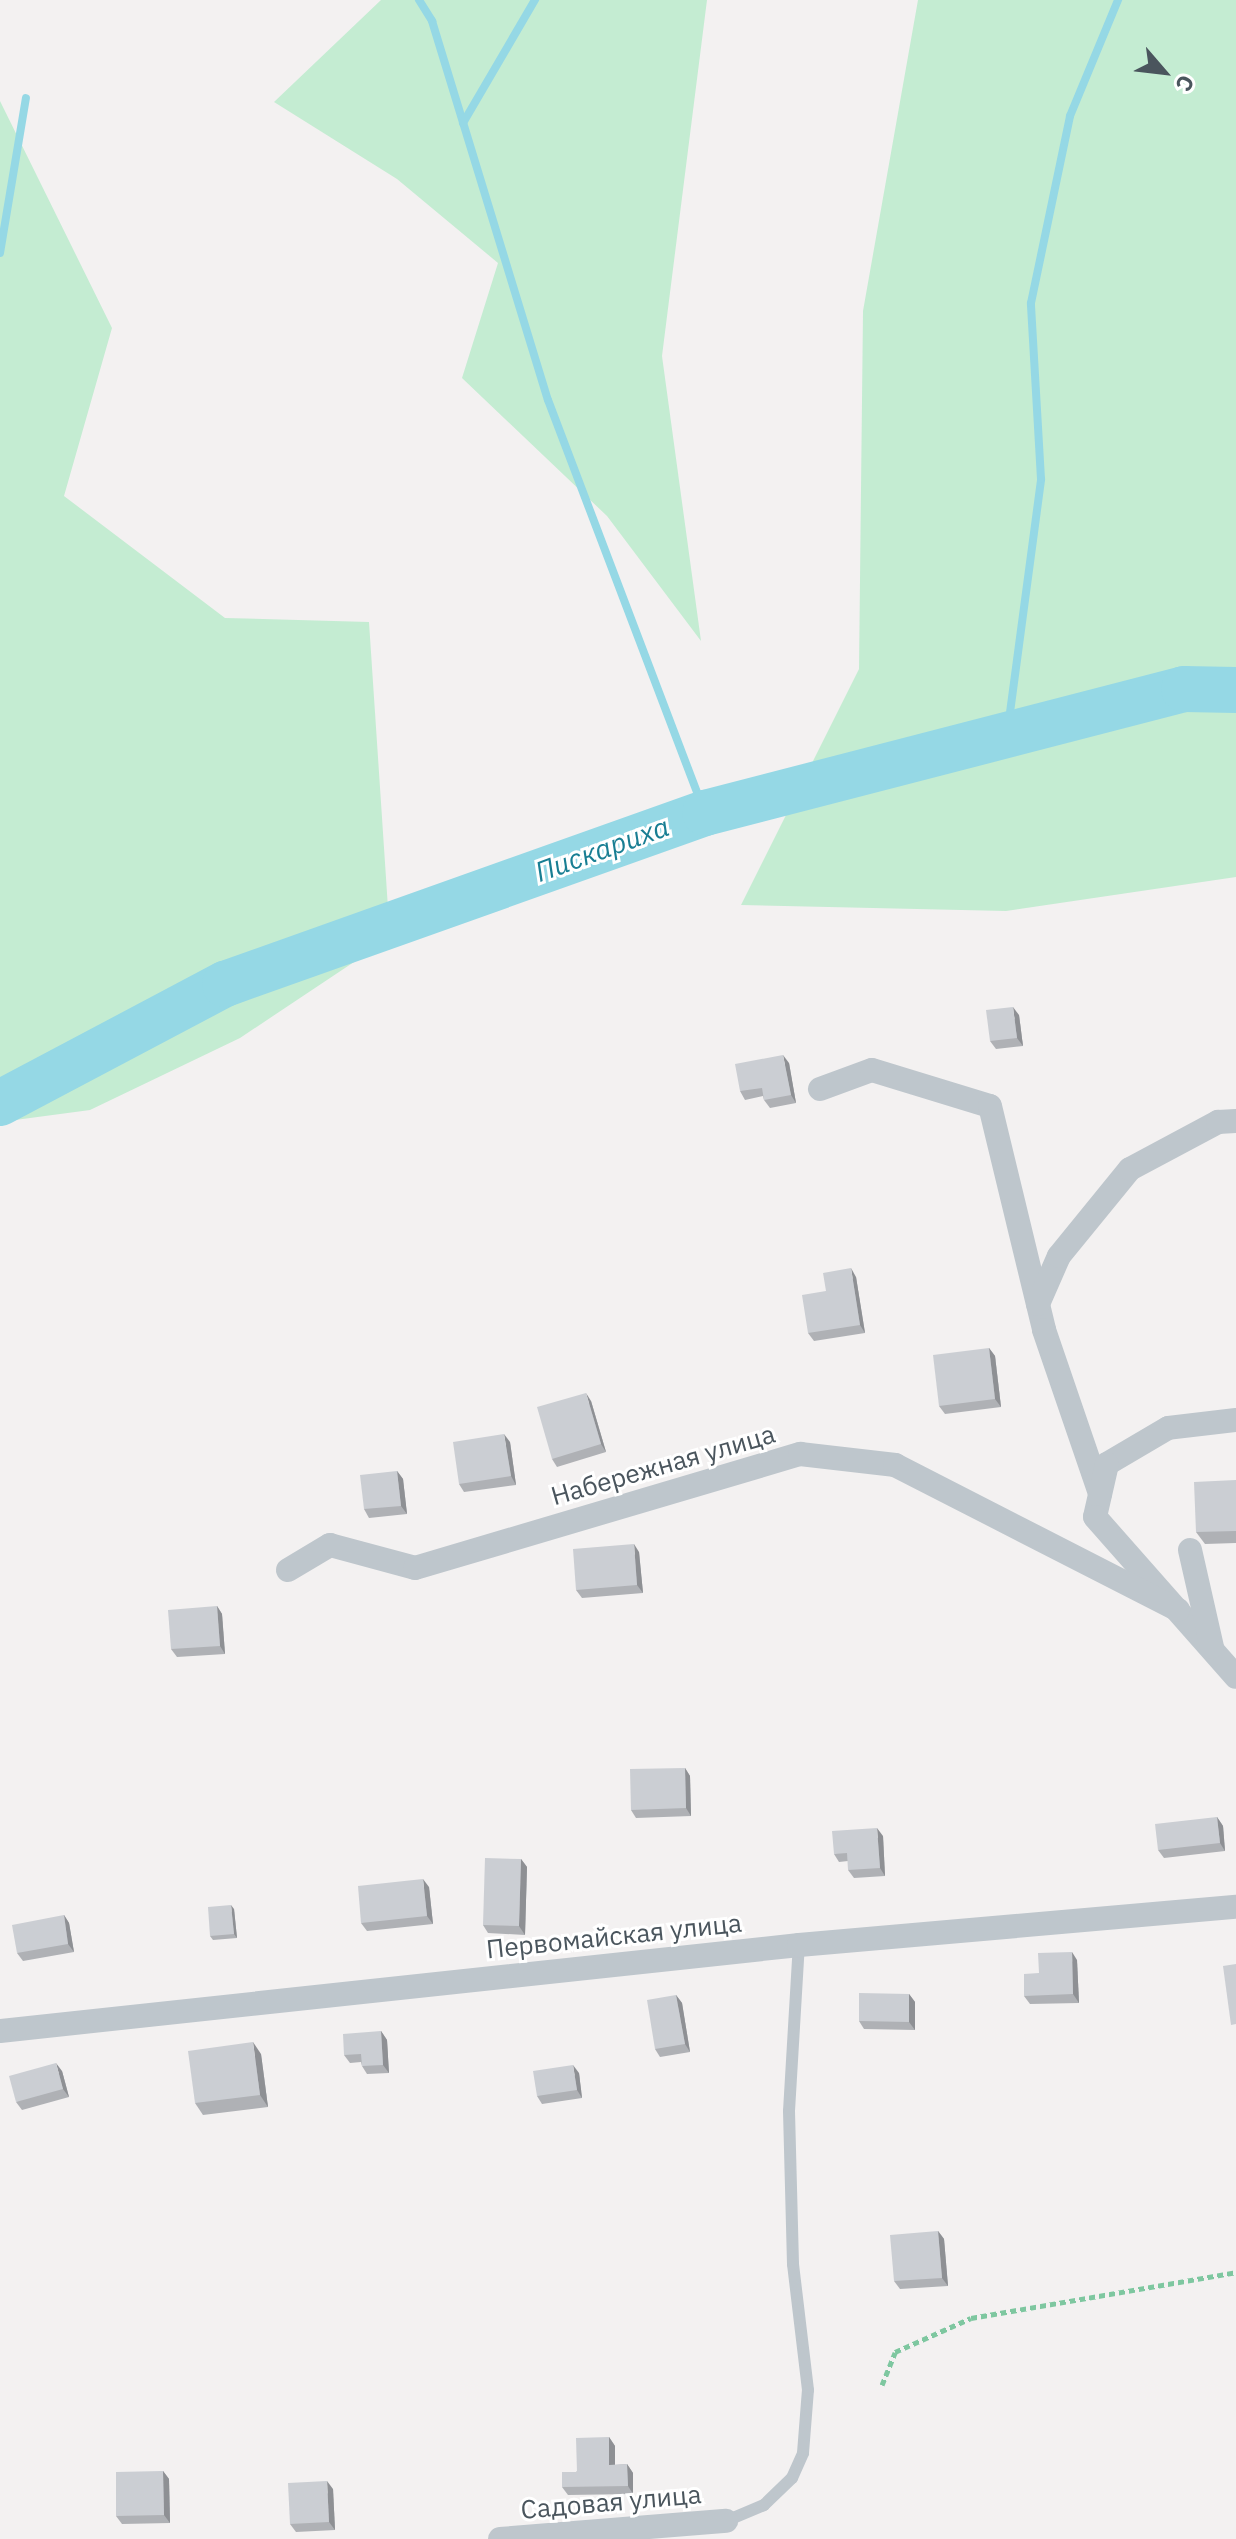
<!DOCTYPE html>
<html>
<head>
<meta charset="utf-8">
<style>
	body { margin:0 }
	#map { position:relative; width:1236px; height:2539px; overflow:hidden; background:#f3f1f1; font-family:"IBM Plex Sans",sans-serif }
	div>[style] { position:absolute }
	.green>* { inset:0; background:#c4ecd2 }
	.stream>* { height:8px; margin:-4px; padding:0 4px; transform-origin:4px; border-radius:4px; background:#95d8e5 }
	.river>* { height:46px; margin:-23px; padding:0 23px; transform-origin:23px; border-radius:23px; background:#95d8e5 }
	.path>* { height:5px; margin-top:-2.5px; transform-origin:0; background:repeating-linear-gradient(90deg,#7ec7a0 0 6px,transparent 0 10px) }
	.service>* { height:12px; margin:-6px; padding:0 6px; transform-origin:6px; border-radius:6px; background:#bec6cc }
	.minor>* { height:24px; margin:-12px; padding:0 12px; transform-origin:12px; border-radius:12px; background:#bec6cc }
	.wall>* { inset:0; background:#afb1b5 }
	.shaded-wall>* { inset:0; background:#8e9094 }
	.building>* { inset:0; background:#cbced3 }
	span { translate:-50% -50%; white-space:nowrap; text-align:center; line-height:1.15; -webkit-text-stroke:6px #fff; paint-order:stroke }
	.street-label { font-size:26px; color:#4a555d }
	.water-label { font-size:28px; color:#187e93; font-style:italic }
	.north { position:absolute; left:1124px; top:32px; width:80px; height:80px; -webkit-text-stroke:6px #fff; paint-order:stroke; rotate:118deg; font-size:22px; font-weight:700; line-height:32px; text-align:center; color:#4a555d }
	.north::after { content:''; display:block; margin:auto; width:28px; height:36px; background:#4a555d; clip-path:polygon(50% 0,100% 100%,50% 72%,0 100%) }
</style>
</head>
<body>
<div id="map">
	<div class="green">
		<i style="clip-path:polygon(381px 0,707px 0,662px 356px,701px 641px,607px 516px,462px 378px,498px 263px,397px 179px,274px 102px)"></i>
		<i style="clip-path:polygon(918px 0,1236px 0,1236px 877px,1006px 911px,741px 905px,859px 669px,863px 311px)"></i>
		<i style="clip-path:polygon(0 101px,112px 328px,64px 496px,225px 618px,369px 622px,390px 938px,240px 1038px,90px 1110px,0 1122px)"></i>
	</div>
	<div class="stream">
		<i style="left:419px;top:0;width:25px;rotate:58deg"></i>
		<i style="left:432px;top:21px;width:396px;rotate:73deg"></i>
		<i style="left:548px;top:400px;width:442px;rotate:69.2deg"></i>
		<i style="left:463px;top:123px;width:143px;rotate:-59.7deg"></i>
		<i style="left:0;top:253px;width:157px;rotate:-80.5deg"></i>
		<i style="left:1007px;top:735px;width:258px;rotate:-82.4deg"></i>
		<i style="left:1041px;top:479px;width:176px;rotate:-93.3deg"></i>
		<i style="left:1031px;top:303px;width:191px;rotate:-78.2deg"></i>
		<i style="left:1070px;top:116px;width:126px;rotate:-67.5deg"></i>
	</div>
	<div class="river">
		<i style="left:0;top:1103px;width:255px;rotate:-27.9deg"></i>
		<i style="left:225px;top:984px;width:510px;rotate:-19.61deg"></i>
		<i style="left:705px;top:813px;width:495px;rotate:-14.5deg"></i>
		<i style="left:1184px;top:689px;width:52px;rotate:1.1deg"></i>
	</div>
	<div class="path">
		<i style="left:882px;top:2385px;width:35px;rotate:-68deg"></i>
		<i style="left:895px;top:2352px;width:83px;rotate:-24.1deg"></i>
		<i style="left:971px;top:2318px;width:269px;rotate:-9.8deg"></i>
	</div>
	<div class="service">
		<i style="left:726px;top:2521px;width:41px;rotate:-22.8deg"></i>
		<i style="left:764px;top:2505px;width:39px;rotate:-44deg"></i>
		<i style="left:792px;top:2478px;width:27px;rotate:-66deg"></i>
		<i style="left:803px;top:2453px;width:63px;rotate:-85.5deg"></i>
		<i style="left:808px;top:2390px;width:127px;rotate:-96.8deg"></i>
		<i style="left:793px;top:2264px;width:153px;rotate:-91.5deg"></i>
		<i style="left:789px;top:2111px;width:166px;rotate:-86.6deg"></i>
	</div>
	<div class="minor">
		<i style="left:820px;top:1089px;width:55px;rotate:-20.1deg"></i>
		<i style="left:872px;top:1070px;width:123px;rotate:17deg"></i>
		<i style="left:990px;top:1106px;width:230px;rotate:76.4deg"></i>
		<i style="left:1044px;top:1330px;width:173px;rotate:71.1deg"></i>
		<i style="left:1038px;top:1304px;width:52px;rotate:-66.4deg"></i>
		<i style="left:1059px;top:1256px;width:112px;rotate:-50.8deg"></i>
		<i style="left:1130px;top:1169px;width:100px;rotate:-28.1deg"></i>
		<i style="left:1218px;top:1122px;width:18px;rotate:-3deg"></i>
		<i style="left:1236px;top:1420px;width:68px;rotate:173.3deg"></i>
		<i style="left:1168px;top:1428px;width:71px;rotate:149.5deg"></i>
		<i style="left:1107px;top:1464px;width:54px;rotate:102.8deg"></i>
		<i style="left:1095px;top:1517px;width:213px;rotate:48.6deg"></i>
		<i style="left:1190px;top:1550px;width:99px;rotate:77.2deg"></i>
		<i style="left:288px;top:1570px;width:49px;rotate:-30.8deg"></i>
		<i style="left:330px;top:1545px;width:88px;rotate:15.1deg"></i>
		<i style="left:415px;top:1568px;width:402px;rotate:-16.5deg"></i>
		<i style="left:800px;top:1454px;width:96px;rotate:6.6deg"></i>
		<i style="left:895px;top:1465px;width:318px;rotate:27.1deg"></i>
		<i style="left:0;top:2031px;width:804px;rotate:-6.14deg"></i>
		<i style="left:799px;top:1945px;width:439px;rotate:-5deg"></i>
		<i style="left:500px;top:2539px;width:227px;rotate:-4.6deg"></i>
	</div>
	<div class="wall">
		<i style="clip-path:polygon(1019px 1015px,1023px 1046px,996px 1049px,990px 1041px)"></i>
		<i style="clip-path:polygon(789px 1063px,796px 1103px,770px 1108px,764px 1100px,763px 1096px,745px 1100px,740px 1091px)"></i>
		<i style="clip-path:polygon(856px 1277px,865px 1333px,814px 1341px,808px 1333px,826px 1291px)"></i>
		<i style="clip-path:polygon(989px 1348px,995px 1356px,1001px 1407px,945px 1414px,939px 1406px)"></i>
		<i style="clip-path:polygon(591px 1401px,606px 1452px,557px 1467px,552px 1459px)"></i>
		<i style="clip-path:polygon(510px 1442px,516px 1485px,464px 1492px,459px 1484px)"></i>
		<i style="clip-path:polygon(397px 1471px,403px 1479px,407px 1514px,369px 1518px,364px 1509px)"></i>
		<i style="clip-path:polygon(1236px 1480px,1236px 1543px,1205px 1544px,1196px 1532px)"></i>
		<i style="clip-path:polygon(639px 1552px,643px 1593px,582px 1598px,576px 1590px)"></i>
		<i style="clip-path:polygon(217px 1606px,222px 1614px,225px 1654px,177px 1657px,171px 1649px)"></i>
		<i style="clip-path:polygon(685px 1768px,690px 1776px,691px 1816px,636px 1818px,631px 1810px)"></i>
		<i style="clip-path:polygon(1217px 1817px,1223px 1826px,1225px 1851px,1164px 1858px,1158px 1850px)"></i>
		<i style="clip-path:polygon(883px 1836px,885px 1876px,854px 1878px,848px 1870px,848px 1861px,839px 1862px,834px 1854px)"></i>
		<i style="clip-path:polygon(521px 1859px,527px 1867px,525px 1935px,488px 1933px,483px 1925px)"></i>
		<i style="clip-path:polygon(429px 1887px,433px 1924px,367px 1931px,361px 1923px)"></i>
		<i style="clip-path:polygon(234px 1909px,237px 1938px,213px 1940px,210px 1936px)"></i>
		<i style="clip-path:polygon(64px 1915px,69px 1923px,74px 1952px,23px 1961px,17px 1953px)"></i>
		<i style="clip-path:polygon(1077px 1960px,1079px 2003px,1030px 2004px,1024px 1996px,1039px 1973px)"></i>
		<i style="clip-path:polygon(909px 1994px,915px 2002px,915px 2030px,864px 2029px,859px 2021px)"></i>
		<i style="clip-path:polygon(676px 1995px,682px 2003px,690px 2052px,660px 2057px,655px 2049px)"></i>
		<i style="clip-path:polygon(381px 2031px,387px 2040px,389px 2073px,367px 2074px,362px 2066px,361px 2062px,350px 2063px,344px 2055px)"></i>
		<i style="clip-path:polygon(261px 2054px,268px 2107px,203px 2115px,195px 2103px)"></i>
		<i style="clip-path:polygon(62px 2071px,69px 2097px,22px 2110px,16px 2102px)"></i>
		<i style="clip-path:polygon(579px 2073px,582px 2098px,542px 2104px,537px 2096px)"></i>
		<i style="clip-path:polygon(938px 2231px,944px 2239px,948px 2286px,900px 2289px,894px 2281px)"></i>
		<i style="clip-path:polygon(609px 2437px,615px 2446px,615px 2465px,627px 2464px,633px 2473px,633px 2494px,568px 2495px,562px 2487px)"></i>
		<i style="clip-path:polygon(163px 2471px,169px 2479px,170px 2523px,122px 2524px,116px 2516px)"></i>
		<i style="clip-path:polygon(333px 2489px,335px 2530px,296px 2532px,290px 2524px)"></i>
	</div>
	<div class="shaded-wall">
		<i style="clip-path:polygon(1013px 1007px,1019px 1015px,1023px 1046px,1017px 1038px)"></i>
		<i style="clip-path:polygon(783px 1055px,789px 1063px,796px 1103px,791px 1095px)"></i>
		<i style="clip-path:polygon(851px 1268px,856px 1277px,865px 1333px,860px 1325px)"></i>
		<i style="clip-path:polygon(989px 1348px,995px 1356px,1001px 1407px,995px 1399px)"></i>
		<i style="clip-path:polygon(586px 1393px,591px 1401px,606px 1452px,601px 1444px)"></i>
		<i style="clip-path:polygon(504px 1434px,510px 1442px,516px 1485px,511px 1476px)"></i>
		<i style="clip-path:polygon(397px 1471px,403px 1479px,407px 1514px,401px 1506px)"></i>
		<i style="clip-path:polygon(634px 1544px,639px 1552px,643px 1593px,637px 1585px)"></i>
		<i style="clip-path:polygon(217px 1606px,222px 1614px,225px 1654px,220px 1646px)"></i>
		<i style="clip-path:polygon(685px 1768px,690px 1776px,691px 1816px,686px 1808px)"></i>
		<i style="clip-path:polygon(1217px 1817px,1223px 1826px,1225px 1851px,1220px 1843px)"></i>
		<i style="clip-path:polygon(877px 1828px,883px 1836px,885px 1876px,880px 1868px)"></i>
		<i style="clip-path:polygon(521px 1859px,527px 1867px,525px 1935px,519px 1926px)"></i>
		<i style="clip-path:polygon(423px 1879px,429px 1887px,433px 1924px,427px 1916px)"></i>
		<i style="clip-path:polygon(231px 1905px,234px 1909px,237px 1938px,234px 1934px)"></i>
		<i style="clip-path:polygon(64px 1915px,69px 1923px,74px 1952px,68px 1944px)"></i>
		<i style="clip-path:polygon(1072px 1952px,1077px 1960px,1079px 2003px,1073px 1994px)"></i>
		<i style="clip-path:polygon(909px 1994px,915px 2002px,915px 2030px,909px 2022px)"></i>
		<i style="clip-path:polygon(676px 1995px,682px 2003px,690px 2052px,685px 2044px)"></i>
		<i style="clip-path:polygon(381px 2031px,387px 2040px,389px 2073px,383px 2065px)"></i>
		<i style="clip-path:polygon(253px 2042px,261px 2054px,268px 2107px,260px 2095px)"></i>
		<i style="clip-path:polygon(56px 2063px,62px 2071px,69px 2097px,63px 2089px)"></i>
		<i style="clip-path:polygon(573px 2065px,579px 2073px,582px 2098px,577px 2090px)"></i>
		<i style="clip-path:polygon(938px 2231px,944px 2239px,948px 2286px,942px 2278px)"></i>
		<i style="clip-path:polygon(609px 2437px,615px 2446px,615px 2473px,609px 2465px)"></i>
		<i style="clip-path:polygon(627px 2464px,633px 2473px,633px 2494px,628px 2486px)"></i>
		<i style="clip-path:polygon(163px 2471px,169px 2479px,170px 2523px,164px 2515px)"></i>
		<i style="clip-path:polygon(327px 2481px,333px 2489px,335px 2530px,329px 2522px)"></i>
	</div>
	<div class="building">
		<i style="clip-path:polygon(1013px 1007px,1017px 1038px,990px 1041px,986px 1010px)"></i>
		<i style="clip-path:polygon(783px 1055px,791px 1095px,764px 1100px,762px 1088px,740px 1091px,735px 1064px)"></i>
		<i style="clip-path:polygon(851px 1268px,860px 1325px,808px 1333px,802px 1295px,826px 1291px,823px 1273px)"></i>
		<i style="clip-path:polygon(989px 1348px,995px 1399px,939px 1406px,933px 1355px)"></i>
		<i style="clip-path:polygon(586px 1393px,601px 1444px,552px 1459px,537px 1407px)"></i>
		<i style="clip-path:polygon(504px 1434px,511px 1476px,459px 1484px,453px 1442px)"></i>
		<i style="clip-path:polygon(397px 1471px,401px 1506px,364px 1509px,360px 1475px)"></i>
		<i style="clip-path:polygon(1236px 1480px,1236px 1531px,1196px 1532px,1194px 1482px)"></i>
		<i style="clip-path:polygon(634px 1544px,637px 1585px,576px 1590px,573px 1549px)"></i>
		<i style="clip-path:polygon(217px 1606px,220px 1646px,171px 1649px,168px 1610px)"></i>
		<i style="clip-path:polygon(685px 1768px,686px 1808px,631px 1810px,630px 1769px)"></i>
		<i style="clip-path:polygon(1217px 1817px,1220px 1843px,1158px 1850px,1155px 1824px)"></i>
		<i style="clip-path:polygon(877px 1828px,880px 1868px,848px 1870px,847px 1853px,834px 1854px,832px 1831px)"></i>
		<i style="clip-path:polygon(485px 1858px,521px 1859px,519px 1926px,483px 1925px)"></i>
		<i style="clip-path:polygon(423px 1879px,427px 1916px,361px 1923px,358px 1886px)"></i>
		<i style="clip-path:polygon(231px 1905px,234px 1934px,210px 1936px,208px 1907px)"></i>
		<i style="clip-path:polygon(64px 1915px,68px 1944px,17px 1953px,12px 1925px)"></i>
		<i style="clip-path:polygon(1072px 1952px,1073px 1994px,1024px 1996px,1024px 1974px,1039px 1973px,1038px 1953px)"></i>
		<i style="clip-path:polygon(1236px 1964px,1236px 2024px,1231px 2025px,1223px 1966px)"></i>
		<i style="clip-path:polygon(859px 1993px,909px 1994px,909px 2022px,859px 2021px)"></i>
		<i style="clip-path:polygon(676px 1995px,685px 2044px,655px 2049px,647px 2000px)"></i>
		<i style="clip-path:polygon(381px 2031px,383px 2065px,362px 2066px,361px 2054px,344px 2055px,343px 2034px)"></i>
		<i style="clip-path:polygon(253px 2042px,260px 2095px,195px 2103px,188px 2051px)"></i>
		<i style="clip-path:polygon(56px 2063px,63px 2089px,16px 2102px,9px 2076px)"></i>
		<i style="clip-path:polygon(573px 2065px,577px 2090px,537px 2096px,533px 2071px)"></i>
		<i style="clip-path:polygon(938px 2231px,942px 2278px,894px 2281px,890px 2235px)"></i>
		<i style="clip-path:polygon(609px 2437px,609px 2465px,627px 2464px,628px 2486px,562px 2487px,562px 2472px,577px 2472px,576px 2438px)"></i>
		<i style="clip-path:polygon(163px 2471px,164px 2515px,116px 2516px,116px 2472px)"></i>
		<i style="clip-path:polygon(327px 2481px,329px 2522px,290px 2524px,288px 2483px)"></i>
	</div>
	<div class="street-label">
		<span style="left:663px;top:1465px;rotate:-16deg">Набережная улица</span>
		<span style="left:614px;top:1936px;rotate:-6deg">Первомайская улица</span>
		<span style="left:611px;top:2502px;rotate:-5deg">Садовая улица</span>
	</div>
	<div class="water-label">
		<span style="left:602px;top:849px;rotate:-20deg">Пискариха</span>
	</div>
	<div class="north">С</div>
</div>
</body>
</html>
